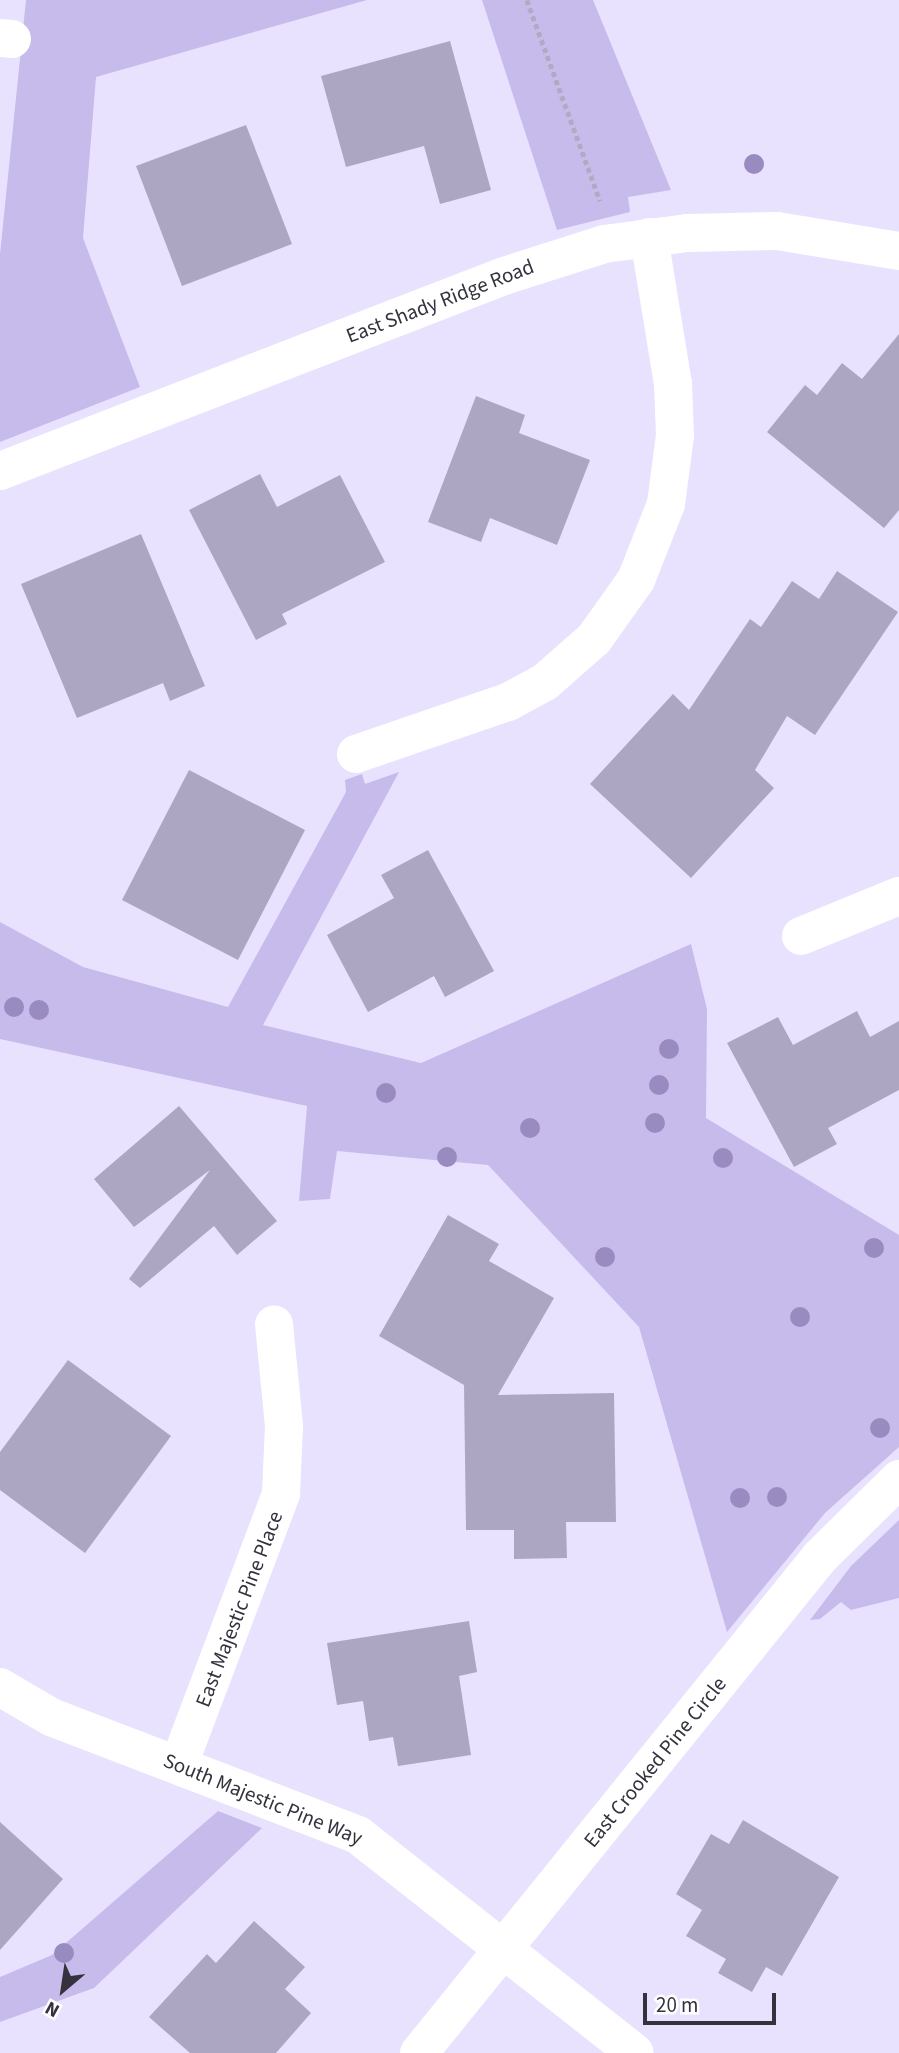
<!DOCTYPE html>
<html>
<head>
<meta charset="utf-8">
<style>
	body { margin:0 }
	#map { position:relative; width:899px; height:2053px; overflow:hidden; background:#e8e2ff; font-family:"Source Sans 3",sans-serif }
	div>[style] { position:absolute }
	.green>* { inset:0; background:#c7bbec }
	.building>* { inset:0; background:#aca6c2 }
	.path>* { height:4.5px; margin-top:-2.25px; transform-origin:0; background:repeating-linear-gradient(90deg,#b0abc3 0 5px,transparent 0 8.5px) }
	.minor>* { height:38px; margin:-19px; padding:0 19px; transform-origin:19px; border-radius:19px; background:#fff }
	.trees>* { width:20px; height:20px; margin:-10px; border-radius:50%; background:#998bbf }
	span { translate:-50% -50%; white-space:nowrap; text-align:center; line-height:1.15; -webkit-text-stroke:5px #fff; paint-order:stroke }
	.street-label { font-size:21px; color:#35323e }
	.north { position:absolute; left:28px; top:1955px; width:70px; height:70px; -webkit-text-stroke:5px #fff; paint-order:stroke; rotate:209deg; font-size:19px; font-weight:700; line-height:28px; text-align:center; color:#35323e }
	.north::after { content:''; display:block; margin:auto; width:24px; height:32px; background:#35323e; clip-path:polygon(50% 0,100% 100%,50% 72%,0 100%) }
	.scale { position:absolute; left:643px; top:1993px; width:133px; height:32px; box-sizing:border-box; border:4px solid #35323e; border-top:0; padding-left:9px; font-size:21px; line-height:24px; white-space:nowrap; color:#35323e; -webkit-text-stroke:5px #fff; paint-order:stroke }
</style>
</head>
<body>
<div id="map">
	<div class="green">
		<i style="clip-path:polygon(26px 0,367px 0,96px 77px,83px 238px,140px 387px,0 442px,0 254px)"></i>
		<i style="clip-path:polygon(482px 0,593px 0,671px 190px,628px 197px,630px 212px,557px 230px)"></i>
		<i style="clip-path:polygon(399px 772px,263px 1025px,421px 1063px,691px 944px,707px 1009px,706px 1118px,899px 1235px,899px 1447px,825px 1513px,727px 1632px,639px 1327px,488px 1165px,337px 1151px,330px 1199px,299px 1201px,307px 1106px,0 1039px,0 922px,83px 967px,228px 1007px,346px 792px,345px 780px,362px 774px,365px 784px)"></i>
		<i style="clip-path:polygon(899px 1520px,899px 1598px,851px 1610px,841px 1602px,820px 1619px,810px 1620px,851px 1566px)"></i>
		<i style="clip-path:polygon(218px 1811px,262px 1828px,94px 1988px,0 2022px,0 1977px,52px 1955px)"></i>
	</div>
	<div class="building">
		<i style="clip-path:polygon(450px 41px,491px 190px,440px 204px,424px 146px,346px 167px,321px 76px)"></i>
		<i style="clip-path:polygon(246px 125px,292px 244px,182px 286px,136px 166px)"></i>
		<i style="clip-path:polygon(899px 334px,899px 510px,884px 528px,767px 432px,805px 385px,817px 395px,842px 363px,862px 379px)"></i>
		<i style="clip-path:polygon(476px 396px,525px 415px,519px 433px,590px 460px,557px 545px,490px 518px,481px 542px,428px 522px)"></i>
		<i style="clip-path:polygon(260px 474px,277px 507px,340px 475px,385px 562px,282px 614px,287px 624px,256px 640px,189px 510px)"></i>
		<i style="clip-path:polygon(141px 534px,205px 686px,170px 701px,163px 683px,77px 718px,21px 584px)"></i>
		<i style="clip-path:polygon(837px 571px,898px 612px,815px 735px,787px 716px,755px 770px,774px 788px,691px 878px,590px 784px,673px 694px,689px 710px,750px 619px,761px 627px,792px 581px,819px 599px)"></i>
		<i style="clip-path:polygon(189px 770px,305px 830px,238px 960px,122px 900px)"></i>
		<i style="clip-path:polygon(428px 850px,494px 971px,445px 997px,434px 976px,368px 1012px,327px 935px,394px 898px,381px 875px)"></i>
		<i style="clip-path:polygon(857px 1011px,870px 1037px,899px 1021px,899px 1090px,828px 1128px,837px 1144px,794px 1167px,727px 1043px,778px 1017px,793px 1045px)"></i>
		<i style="clip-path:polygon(179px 1106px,277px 1221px,237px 1255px,214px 1226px,140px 1288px,129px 1279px,210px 1170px,134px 1227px,94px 1179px)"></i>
		<i style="clip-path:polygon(448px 1215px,499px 1244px,489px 1261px,554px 1298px,498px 1395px,614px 1393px,616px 1522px,566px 1522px,567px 1558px,514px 1559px,514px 1530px,466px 1530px,464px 1385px,379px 1336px)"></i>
		<i style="clip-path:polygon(68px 1360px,171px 1436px,85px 1553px,0 1490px,0 1452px)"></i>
		<i style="clip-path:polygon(469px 1621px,477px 1672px,459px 1676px,471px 1755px,398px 1766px,393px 1737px,369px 1741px,363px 1701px,337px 1705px,327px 1643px)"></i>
		<i style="clip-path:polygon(743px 1820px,839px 1877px,782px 1976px,766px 1967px,752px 1992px,718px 1973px,726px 1959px,686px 1936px,702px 1910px,676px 1894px,711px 1834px,729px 1844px)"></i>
		<i style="clip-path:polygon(0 1822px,63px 1879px,0 1950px)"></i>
		<i style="clip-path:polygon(254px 1921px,305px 1967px,285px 1989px,311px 2013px,276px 2053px,190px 2053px,149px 2017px,207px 1954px,216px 1963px)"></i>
	</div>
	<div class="path">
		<i style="left:527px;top:0;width:214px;rotate:70deg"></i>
	</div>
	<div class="minor">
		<i style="left:0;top:38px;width:12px;rotate:5deg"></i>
		<i style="left:0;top:471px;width:540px;rotate:-21.15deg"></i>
		<i style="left:504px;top:276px;width:105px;rotate:-17.7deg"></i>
		<i style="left:604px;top:244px;width:84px;rotate:-7.5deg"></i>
		<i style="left:687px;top:233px;width:90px;rotate:-1.3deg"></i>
		<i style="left:777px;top:231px;width:124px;rotate:9.3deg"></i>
		<i style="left:356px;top:754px;width:161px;rotate:-18.9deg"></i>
		<i style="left:508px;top:702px;width:42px;rotate:-28.4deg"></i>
		<i style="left:545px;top:682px;width:65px;rotate:-41.3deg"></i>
		<i style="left:594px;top:639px;width:72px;rotate:-54.6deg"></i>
		<i style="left:636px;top:580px;width:82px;rotate:-68.5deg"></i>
		<i style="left:666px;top:504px;width:69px;rotate:-82.5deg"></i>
		<i style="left:675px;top:436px;width:52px;rotate:-92.2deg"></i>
		<i style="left:673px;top:384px;width:149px;rotate:-99.3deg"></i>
		<i style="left:801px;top:936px;width:106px;rotate:-22.2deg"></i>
		<i style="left:0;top:1687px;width:59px;rotate:30.5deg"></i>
		<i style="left:51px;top:1717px;width:329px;rotate:21deg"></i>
		<i style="left:358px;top:1835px;width:352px;rotate:38.2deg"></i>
		<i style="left:179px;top:1764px;width:289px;rotate:-69.3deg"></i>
		<i style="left:281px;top:1494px;width:68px;rotate:-87.5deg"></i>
		<i style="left:284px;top:1426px;width:102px;rotate:-95.6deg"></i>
		<i style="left:419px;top:2053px;width:638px;rotate:-51.05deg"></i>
		<i style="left:820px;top:1557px;width:111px;rotate:-44.6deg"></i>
	</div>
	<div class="trees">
		<i style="left:754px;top:164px"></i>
		<i style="left:14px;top:1007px"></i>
		<i style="left:39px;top:1010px"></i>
		<i style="left:669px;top:1049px"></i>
		<i style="left:659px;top:1085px"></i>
		<i style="left:386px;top:1093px"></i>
		<i style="left:655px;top:1123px"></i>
		<i style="left:530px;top:1128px"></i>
		<i style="left:447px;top:1157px"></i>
		<i style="left:723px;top:1158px"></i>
		<i style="left:874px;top:1248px"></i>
		<i style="left:605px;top:1257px"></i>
		<i style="left:800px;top:1317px"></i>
		<i style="left:880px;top:1428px"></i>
		<i style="left:777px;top:1497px"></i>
		<i style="left:740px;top:1498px"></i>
		<i style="left:64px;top:1953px"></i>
	</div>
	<div class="street-label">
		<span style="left:440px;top:301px;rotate:-21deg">East Shady Ridge Road</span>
		<span style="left:239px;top:1609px;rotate:-69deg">East Majestic Pine Place</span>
		<span style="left:655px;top:1762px;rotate:-51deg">East Crooked Pine Circle</span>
		<span style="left:263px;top:1799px;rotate:22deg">South Majestic Pine Way</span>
	</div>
	<div class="north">N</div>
	<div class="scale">20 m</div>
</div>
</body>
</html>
